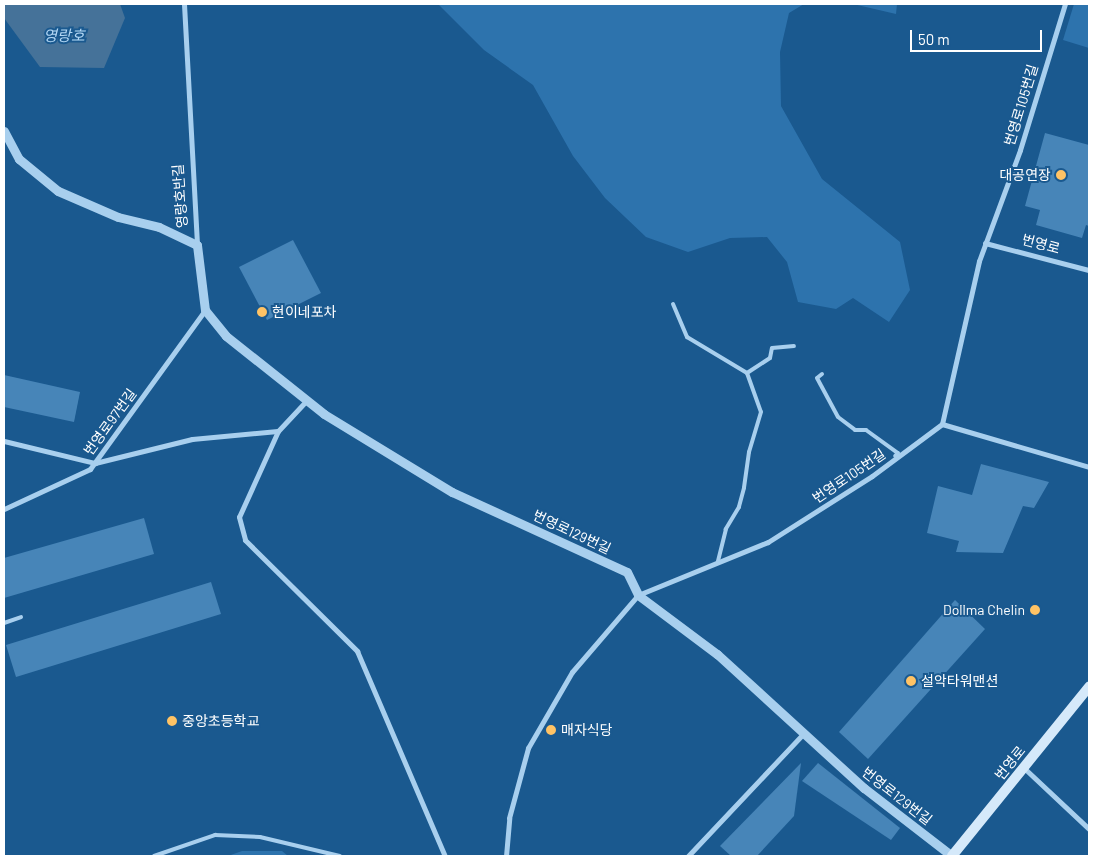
<!DOCTYPE html>
<html>
<head>
<meta charset="utf-8">
<style>
	body { margin:0 }
	#map { position:relative; width:1093px; height:860px; overflow:hidden; background:#1a598f; font-family:Barlow,"Noto Sans KR",sans-serif }
	div>[style] { position:absolute }
	.green>* { inset:0; background:#2d73ad }
	.water>* { inset:0; background:#457299 }
	.building>* { inset:0; background:#4785b8 }
	.service>* { height:4px; margin:-2px; padding:0 2px; transform-origin:2px; border-radius:2px; background:#a8cfee }
	.minor>* { height:5px; margin:-2.5px; padding:0 2.5px; transform-origin:2.5px; border-radius:2.5px; background:#a8cfee }
	.tertiary>* { height:9px; margin:-4.5px; padding:0 4.5px; transform-origin:4.5px; border-radius:4.5px; background:#a8cfee }
	.secondary>* { height:10px; margin:-5px; padding:0 5px; transform-origin:5px; border-radius:5px; background:#d5e9fa }
	.dots>* { width:14px; height:14px; translate:-50% -50%; box-sizing:border-box; border:2px solid #1a598f; border-radius:50% }
	span { translate:-50% -50%; white-space:nowrap; text-align:center; line-height:1.15; -webkit-text-stroke:4px #1a598f; paint-order:stroke }
	.street-label { font-size:14px; color:#fff }
	.poi-label { font-size:14px; color:#fff }
	.right { translate:-100% -50%; text-align:right }
	.left { translate:0 -50%; text-align:left }
	.water-label { font-size:15px; color:#b4d8f5; font-style:italic }
	.frame { position:absolute; inset:0; border:5px solid #fff; pointer-events:none }
	.scale { position:absolute; left:910px; top:30px; width:132px; height:22px; box-sizing:border-box; border:2px solid #fff; border-top:0; padding-left:6px; font-size:15px; line-height:18px; white-space:nowrap; color:#fff; -webkit-text-stroke:4px #1a598f; paint-order:stroke }
</style>
</head>
<body>
<div id="map">
	<div class="green">
		<i style="clip-path:polygon(438px 4px,804px 4px,789px 13px,780px 52px,781px 106px,822px 179px,900px 242px,910px 290px,889px 322px,853px 298px,836px 309px,798px 302px,787px 262px,767px 237px,730px 238px,688px 252px,646px 237px,605px 198px,573px 156px,533px 85px,484px 50px)"></i>
		<i style="clip-path:polygon(853px 4px,897px 4px,896px 14px)"></i>
		<i style="clip-path:polygon(1074px 4px,1089px 4px,1089px 48px,1063px 40px)"></i>
		<i style="clip-path:polygon(242px 851px,282px 851px,288px 856px,228px 856px)"></i>
	</div>
	<div class="water">
		<i style="clip-path:polygon(4px 4px,120px 4px,125px 18px,104px 68px,40px 67px,4px 18px)"></i>
	</div>
	<div class="building">
		<i style="clip-path:polygon(1045px 133px,1089px 145px,1089px 226px,1086px 225px,1082px 238px,1036px 225px,1040px 210px,1025px 206px)"></i>
		<i style="clip-path:polygon(293px 240px,321px 293px,267px 320px,239px 267px)"></i>
		<i style="clip-path:polygon(4px 375px,80px 392px,74px 422px,4px 407px)"></i>
		<i style="clip-path:polygon(981px 464px,1049px 482px,1034px 508px,1023px 506px,1003px 553px,956px 552px,959px 541px,927px 533px,938px 486px,972px 495px)"></i>
		<i style="clip-path:polygon(144px 518px,154px 554px,4px 598px,4px 558px)"></i>
		<i style="clip-path:polygon(211px 582px,221px 614px,16px 677px,6px 645px)"></i>
		<i style="clip-path:polygon(955px 600px,985px 629px,868px 759px,839px 732px)"></i>
		<i style="clip-path:polygon(801px 763px,794px 816px,757px 856px,731px 856px,720px 846px)"></i>
		<i style="clip-path:polygon(818px 763px,900px 828px,891px 840px,802px 781px)"></i>
	</div>
	<div class="service">
		<i style="left:673px;top:304px;width:36px;rotate:67deg"></i>
		<i style="left:687px;top:337px;width:70px;rotate:31deg"></i>
		<i style="left:747px;top:373px;width:41px;rotate:70.3deg"></i>
		<i style="left:761px;top:412px;width:42px;rotate:106.7deg"></i>
		<i style="left:749px;top:452px;width:36px;rotate:98deg"></i>
		<i style="left:744px;top:488px;width:20px;rotate:105deg"></i>
		<i style="left:739px;top:507px;width:26px;rotate:121deg"></i>
		<i style="left:726px;top:529px;width:34px;rotate:104deg"></i>
		<i style="left:747px;top:373px;width:27px;rotate:-33deg"></i>
		<i style="left:770px;top:358px;width:10px;rotate:-79deg"></i>
		<i style="left:772px;top:348px;width:22px;rotate:-5deg"></i>
		<i style="left:822px;top:374px;width:6px;rotate:141deg"></i>
		<i style="left:817px;top:378px;width:44px;rotate:61.7deg"></i>
		<i style="left:838px;top:417px;width:21px;rotate:37deg"></i>
		<i style="left:855px;top:430px;width:11px"></i>
		<i style="left:866px;top:430px;width:39px;rotate:36deg"></i>
		<i style="left:898px;top:453px;width:4px;rotate:135deg"></i>
		<i style="left:4px;top:623px;width:18px;rotate:-19deg"></i>
		<i style="left:154px;top:856px;width:65px;rotate:-19deg"></i>
		<i style="left:215px;top:835px;width:45px;rotate:2.5deg"></i>
		<i style="left:260px;top:837px;width:82px;rotate:13.4deg"></i>
	</div>
	<div class="minor">
		<i style="left:184px;top:4px;width:241px;rotate:86.9deg"></i>
		<i style="left:985px;top:243px;width:107px;rotate:14.6deg"></i>
		<i style="left:307px;top:400px;width:42px;rotate:133.1deg"></i>
		<i style="left:278px;top:431px;width:94px;rotate:114.4deg"></i>
		<i style="left:239px;top:517px;width:24px;rotate:75deg"></i>
		<i style="left:245px;top:540px;width:158px;rotate:44.7deg"></i>
		<i style="left:357px;top:651px;width:223px;rotate:66.8deg"></i>
		<i style="left:942px;top:424px;width:153px;rotate:16.3deg"></i>
		<i style="left:4px;top:441px;width:94px;rotate:13.6deg"></i>
		<i style="left:95px;top:463px;width:100px;rotate:-13.9deg"></i>
		<i style="left:192px;top:439px;width:86px;rotate:-5.3deg"></i>
		<i style="left:4px;top:509px;width:95px;rotate:-24.9deg"></i>
		<i style="left:90px;top:469px;width:196px;rotate:-54.1deg"></i>
		<i style="left:1024px;top:768px;width:89px;rotate:43.2deg"></i>
		<i style="left:506px;top:856px;width:38px;rotate:-85deg"></i>
		<i style="left:509px;top:818px;width:73px;rotate:-74.8deg"></i>
		<i style="left:528px;top:748px;width:88px;rotate:-59.9deg"></i>
		<i style="left:572px;top:672px;width:101px;rotate:-49.4deg"></i>
		<i style="left:638px;top:595px;width:140px;rotate:-22.2deg"></i>
		<i style="left:768px;top:542px;width:123px;rotate:-32.4deg"></i>
		<i style="left:872px;top:476px;width:87px;rotate:-36.6deg"></i>
		<i style="left:942px;top:424px;width:167px;rotate:-77.2deg"></i>
		<i style="left:979px;top:261px;width:118px;rotate:-69.7deg"></i>
		<i style="left:1020px;top:150px;width:153px;rotate:-72.9deg"></i>
		<i style="left:688px;top:856px;width:168px;rotate:-46.7deg"></i>
	</div>
	<div class="tertiary">
		<i style="left:4px;top:131px;width:32px;rotate:62deg"></i>
		<i style="left:19px;top:159px;width:50px;rotate:39.4deg"></i>
		<i style="left:58px;top:191px;width:65px;rotate:23.4deg"></i>
		<i style="left:118px;top:217px;width:42px;rotate:13.7deg"></i>
		<i style="left:159px;top:227px;width:42px;rotate:25.3deg"></i>
		<i style="left:197px;top:245px;width:65px;rotate:83deg"></i>
		<i style="left:205px;top:310px;width:33px;rotate:51deg"></i>
		<i style="left:226px;top:336px;width:125px;rotate:38.5deg"></i>
		<i style="left:324px;top:414px;width:150px;rotate:31.4deg"></i>
		<i style="left:452px;top:492px;width:192px;rotate:24.6deg"></i>
		<i style="left:627px;top:572px;width:25px;rotate:64deg"></i>
		<i style="left:638px;top:595px;width:99px;rotate:36.8deg"></i>
		<i style="left:717px;top:654px;width:199px;rotate:42.4deg"></i>
		<i style="left:864px;top:788px;width:111px;rotate:37.7deg"></i>
	</div>
	<div class="secondary">
		<i style="left:952px;top:856px;width:218px;rotate:-51deg"></i>
	</div>
	<div class="dots">
		<i style="left:1061px;top:175px;background:#ffc365"></i>
		<i style="left:262px;top:312px;background:#ffc365"></i>
		<i style="left:1035px;top:610px;background:#ffc365"></i>
		<i style="left:911px;top:681px;background:#ffc365"></i>
		<i style="left:172px;top:721px;background:#ffc365"></i>
		<i style="left:551px;top:730px;background:#ffc365"></i>
	</div>
	<div class="street-label">
		<span style="left:1021px;top:105px;rotate:-73deg">번영로105번길</span>
		<span style="left:180px;top:196px;rotate:-94deg">영랑호반길</span>
		<span style="left:1041px;top:244px;rotate:15deg">번영로</span>
		<span style="left:110px;top:422px;rotate:-54deg">번영로97번길</span>
		<span style="left:849px;top:476px;rotate:-34deg">번영로105번길</span>
		<span style="left:572px;top:532px;rotate:25deg">번영로129번길</span>
		<span style="left:1010px;top:763px;rotate:-51deg">번영로</span>
		<span style="left:897px;top:796px;rotate:38deg">번영로129번길</span>
	</div>
	<div class="poi-label">
		<span class="right" style="left:1051px;top:175px">대공연장</span>
		<span class="left" style="left:272px;top:312px">현이네포차</span>
		<span class="right" style="left:1025px;top:610px">Dollma Chelin</span>
		<span class="left" style="left:921px;top:681px">설악타워맨션</span>
		<span class="left" style="left:182px;top:721px">중앙초등학교</span>
		<span class="left" style="left:561px;top:730px">매자식당</span>
	</div>
	<div class="water-label">
		<span style="left:64px;top:36px">영랑호</span>
	</div>
	<div class="frame"></div>
	<div class="scale">50 m</div>
</div>
</body>
</html>
